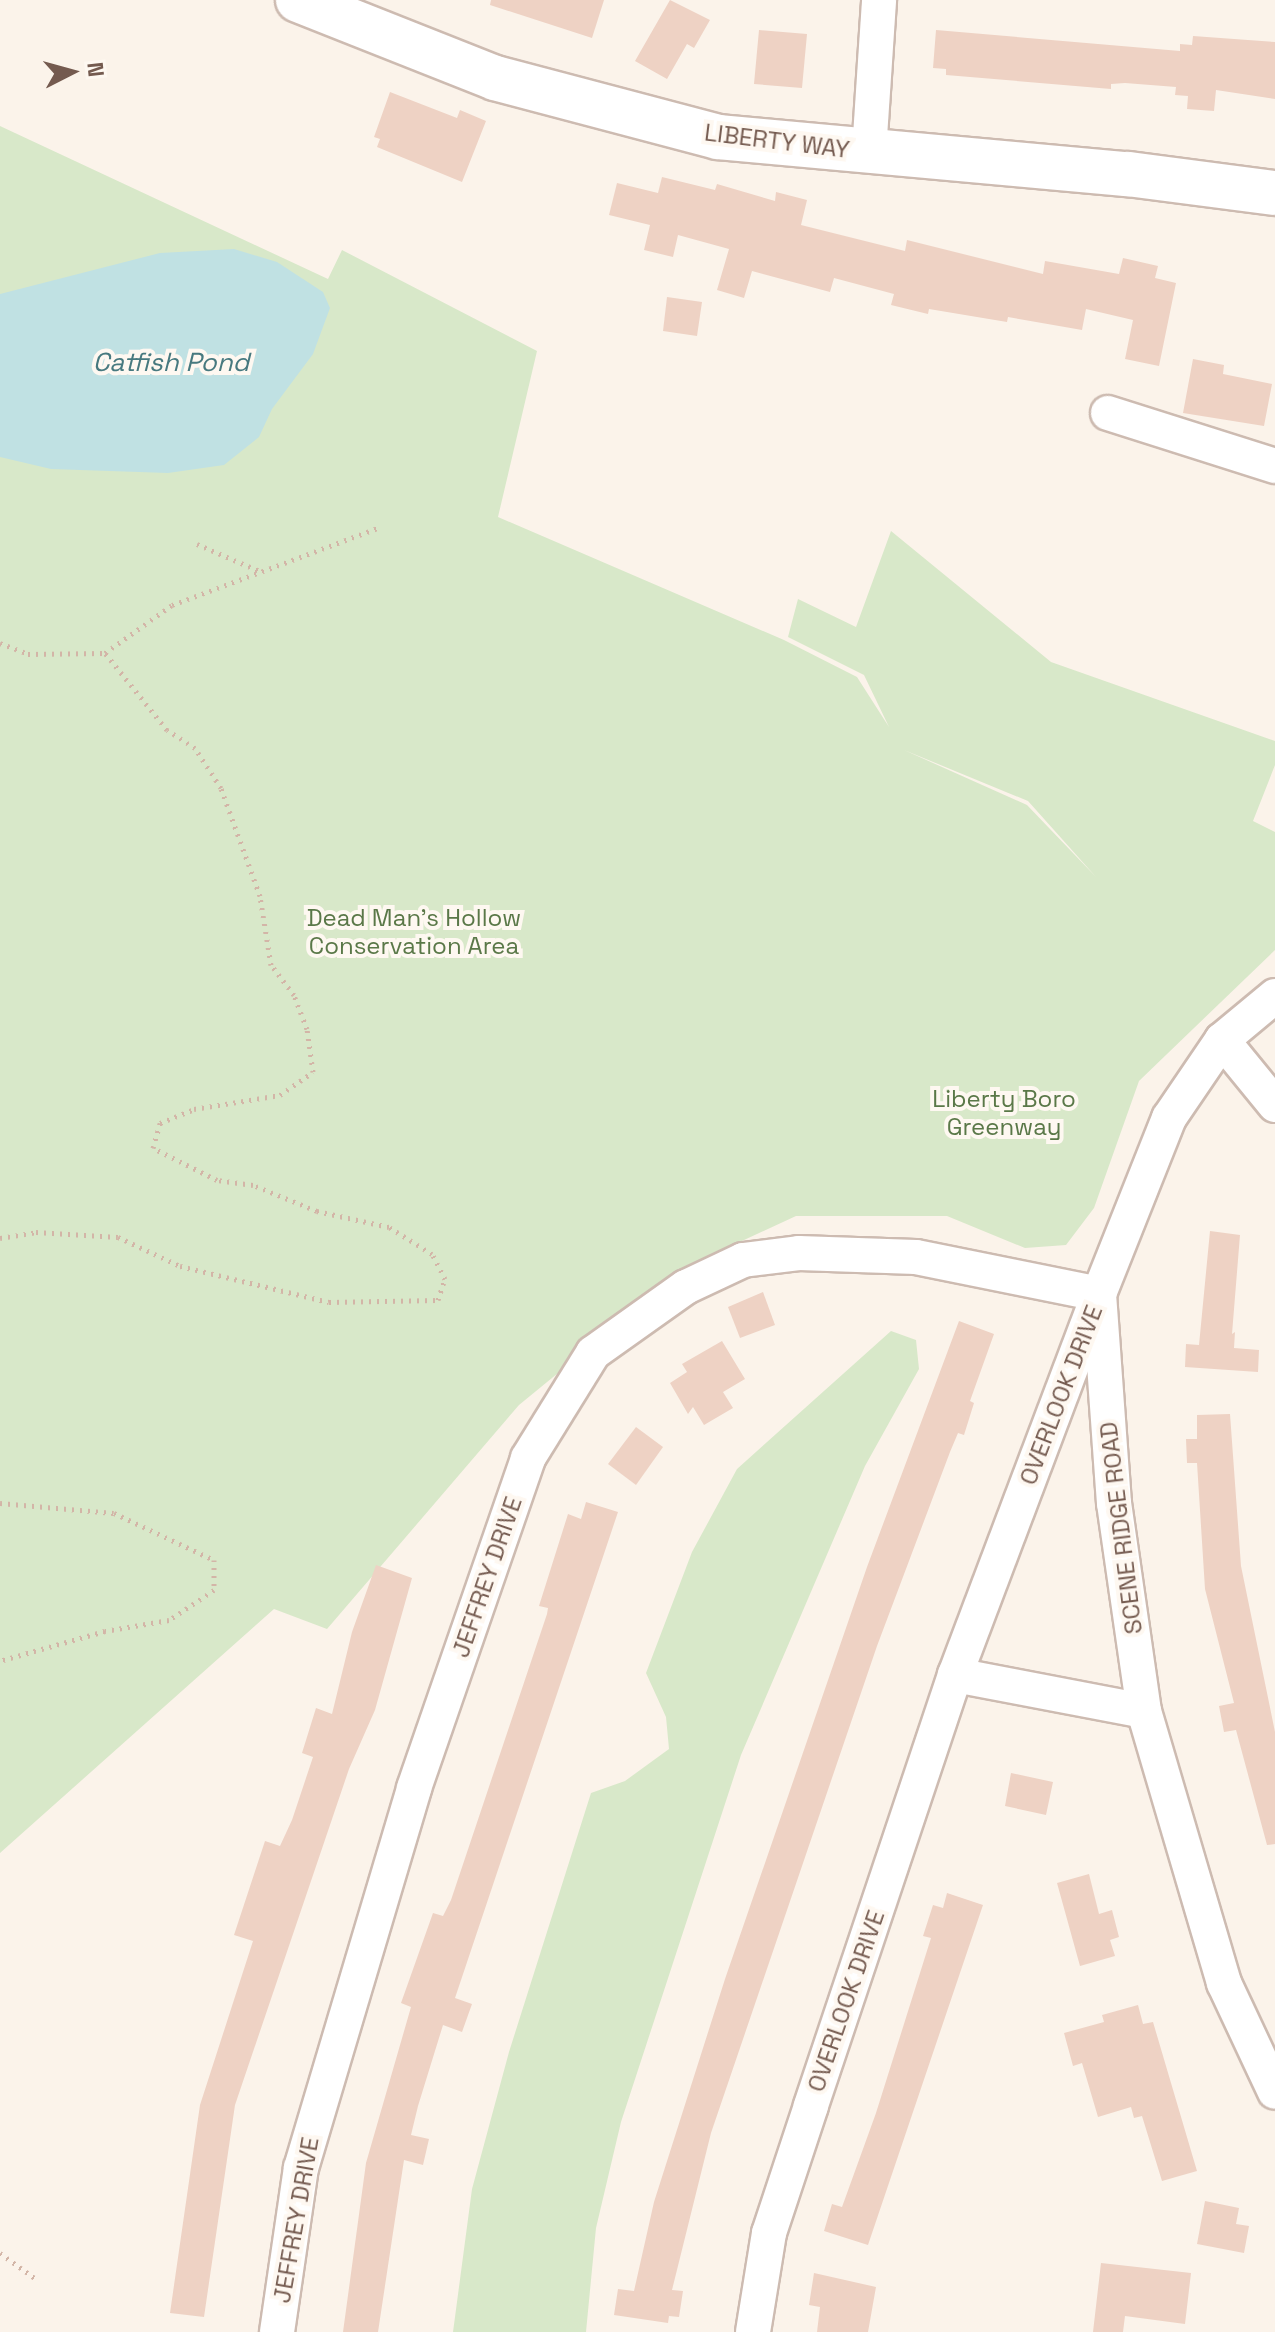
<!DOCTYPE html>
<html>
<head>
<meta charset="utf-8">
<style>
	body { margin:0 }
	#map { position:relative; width:1275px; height:2332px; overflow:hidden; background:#fbf3ea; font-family:"Space Grotesk",sans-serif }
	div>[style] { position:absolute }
	.green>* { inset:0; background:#d8e8c9 }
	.water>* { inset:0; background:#c0e1e3 }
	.building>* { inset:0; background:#eed2c4 }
	.path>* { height:5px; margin-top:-2.5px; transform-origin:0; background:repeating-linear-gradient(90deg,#d3b5a7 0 2px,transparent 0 8px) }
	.roads { filter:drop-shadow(2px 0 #cdbbb1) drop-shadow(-2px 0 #cdbbb1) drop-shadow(0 2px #cdbbb1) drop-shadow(0 -2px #cdbbb1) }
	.minor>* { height:34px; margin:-17px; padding:0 17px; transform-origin:17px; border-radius:17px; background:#fff }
	.tertiary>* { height:44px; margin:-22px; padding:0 22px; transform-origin:22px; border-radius:22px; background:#fff }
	span { translate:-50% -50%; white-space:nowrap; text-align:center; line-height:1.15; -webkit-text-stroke:8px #fef8f1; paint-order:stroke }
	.street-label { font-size:24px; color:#745a4f }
	.park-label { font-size:24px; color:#5a7848 }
	.water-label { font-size:26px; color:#47797f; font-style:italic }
	.north { position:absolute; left:32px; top:32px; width:80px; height:80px; -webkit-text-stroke:6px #fef8f1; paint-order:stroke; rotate:84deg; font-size:22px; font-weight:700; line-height:32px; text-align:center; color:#745a4f }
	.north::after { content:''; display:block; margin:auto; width:28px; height:36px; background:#745a4f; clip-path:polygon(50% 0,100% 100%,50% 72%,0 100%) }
</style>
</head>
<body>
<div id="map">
	<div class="green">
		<i style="clip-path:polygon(evenodd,0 126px,328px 279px,342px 250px,537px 351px,498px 517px,784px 640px,857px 677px,889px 727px,864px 675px,788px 637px,798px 599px,856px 627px,891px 531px,1051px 662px,1275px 741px,1275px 765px,1253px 821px,1275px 832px,1275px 950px,1139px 1081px,1094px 1208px,1066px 1245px,1025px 1248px,947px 1216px,796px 1216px,690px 1265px,519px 1405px,327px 1629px,274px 1609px,0 1853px,0 126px,904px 750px,1028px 801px,1096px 877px,1027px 805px,904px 750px)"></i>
		<i style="clip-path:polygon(891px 1331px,916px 1340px,919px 1369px,865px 1466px,741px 1755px,621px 2122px,596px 2228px,586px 2332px,453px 2332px,472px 2189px,509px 2052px,591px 1793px,625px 1781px,669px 1749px,666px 1717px,646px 1673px,692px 1552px,737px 1469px)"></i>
	</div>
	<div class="water">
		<i style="clip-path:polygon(234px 249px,277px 262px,323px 292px,330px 308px,313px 354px,272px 409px,259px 437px,224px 465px,168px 473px,51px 469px,0 457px,0 294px,160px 253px)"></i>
	</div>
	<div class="building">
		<i style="clip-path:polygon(491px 0,604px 0,592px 38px,490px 5px)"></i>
		<i style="clip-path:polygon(670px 0,710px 20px,694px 48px,687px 44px,667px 79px,635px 61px)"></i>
		<i style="clip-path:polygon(759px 30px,807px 34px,802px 88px,754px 84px)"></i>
		<i style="clip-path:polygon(936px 30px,1180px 51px,1180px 44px,1192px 45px,1193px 36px,1275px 42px,1275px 99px,1216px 90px,1214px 111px,1187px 109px,1188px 96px,1175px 95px,1176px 87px,1125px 83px,1111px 84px,1111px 89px,946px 75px,946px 69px,933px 68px)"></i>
		<i style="clip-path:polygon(390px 92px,457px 118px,460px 110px,486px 121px,462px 182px,377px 147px,380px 139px,374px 137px)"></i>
		<i style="clip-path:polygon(662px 177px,715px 190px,717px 184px,775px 201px,776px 192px,807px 200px,801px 225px,905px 251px,907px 240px,1043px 274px,1045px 261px,1119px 274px,1123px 258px,1158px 266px,1155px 278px,1176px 283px,1159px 366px,1125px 359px,1133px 320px,1086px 309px,1082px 330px,1008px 317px,1007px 322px,929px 309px,928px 314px,891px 305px,894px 294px,834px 278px,830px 292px,752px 271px,744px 298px,717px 290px,729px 249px,678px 235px,673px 257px,644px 250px,650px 225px,609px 215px,617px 183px,658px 193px)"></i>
		<i style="clip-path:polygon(667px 297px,702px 302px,697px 336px,663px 331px)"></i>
		<i style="clip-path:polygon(1193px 359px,1224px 365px,1223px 374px,1272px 384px,1264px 426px,1183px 413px)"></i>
		<i style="clip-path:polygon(1210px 1231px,1240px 1235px,1232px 1334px,1235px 1332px,1234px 1348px,1259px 1350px,1258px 1372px,1185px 1367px,1186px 1344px,1199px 1345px)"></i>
		<i style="clip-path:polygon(763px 1292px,775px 1325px,740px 1338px,728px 1307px)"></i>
		<i style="clip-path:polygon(959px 1321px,994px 1334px,970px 1401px,974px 1403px,964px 1435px,958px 1433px,950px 1452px,877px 1646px,711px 2133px,672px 2290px,683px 2291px,679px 2317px,669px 2316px,668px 2323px,614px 2315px,618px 2289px,634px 2291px,654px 2202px,725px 1979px,867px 1567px)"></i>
		<i style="clip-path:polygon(722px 1341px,745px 1379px,723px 1392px,733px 1408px,704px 1425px,693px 1407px,688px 1414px,670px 1383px,687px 1372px,682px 1364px)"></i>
		<i style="clip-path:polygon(1230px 1414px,1241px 1566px,1275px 1732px,1275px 1844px,1267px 1845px,1236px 1730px,1224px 1732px,1219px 1706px,1234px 1703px,1205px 1589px,1197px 1463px,1187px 1463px,1186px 1439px,1197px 1439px,1197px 1415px)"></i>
		<i style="clip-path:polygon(636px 1427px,663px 1447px,636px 1485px,608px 1464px)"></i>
		<i style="clip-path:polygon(586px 1502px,618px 1512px,455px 1998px,472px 2004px,462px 2032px,443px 2025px,418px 2106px,411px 2135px,429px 2139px,423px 2165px,404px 2160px,378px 2332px,343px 2332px,366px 2163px,411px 2007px,401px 2003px,433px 1913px,443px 1916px,451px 1900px,547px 1614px,548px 1608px,539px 1606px,568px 1514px,581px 1519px)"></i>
		<i style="clip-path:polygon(376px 1565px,412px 1578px,375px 1710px,349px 1769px,235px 2105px,204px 2317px,170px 2313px,200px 2105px,253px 1941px,234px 1935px,265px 1841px,280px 1846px,292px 1820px,313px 1757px,302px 1753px,316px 1708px,332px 1714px,352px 1632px)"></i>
		<i style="clip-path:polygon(1011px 1773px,1053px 1782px,1046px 1815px,1005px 1806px)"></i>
		<i style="clip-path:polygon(1089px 1874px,1099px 1914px,1112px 1910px,1119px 1937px,1110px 1940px,1115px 1956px,1080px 1966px,1057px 1883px)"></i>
		<i style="clip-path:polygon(947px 1893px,983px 1905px,868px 2245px,824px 2231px,832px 2204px,842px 2207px,876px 2113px,931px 1938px,923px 1936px,933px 1905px,943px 1908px)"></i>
		<i style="clip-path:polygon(1138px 2005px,1143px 2024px,1153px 2022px,1197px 2171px,1162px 2181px,1142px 2116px,1134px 2118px,1131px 2107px,1098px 2117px,1082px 2063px,1073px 2066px,1064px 2033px,1104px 2022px,1102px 2015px)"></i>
		<i style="clip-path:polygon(1205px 2201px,1239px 2208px,1236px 2224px,1249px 2226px,1244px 2253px,1197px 2244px)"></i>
		<i style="clip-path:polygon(1101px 2263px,1191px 2273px,1185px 2324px,1125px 2316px,1123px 2332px,1093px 2332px)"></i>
		<i style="clip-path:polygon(814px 2273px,876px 2287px,868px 2332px,817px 2332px,820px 2307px,809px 2305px)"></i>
	</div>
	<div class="path">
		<i style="left:197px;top:544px;width:71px;rotate:23.3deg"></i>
		<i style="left:0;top:643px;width:30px;rotate:21deg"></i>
		<i style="left:28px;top:654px;width:77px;rotate:-0.7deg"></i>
		<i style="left:105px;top:653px;width:82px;rotate:-35.6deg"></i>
		<i style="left:172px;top:605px;width:220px;rotate:-20.5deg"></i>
		<i style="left:0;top:1238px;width:36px;rotate:-9deg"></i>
		<i style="left:36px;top:1232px;width:82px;rotate:3.5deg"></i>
		<i style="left:118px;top:1237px;width:68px;rotate:25.1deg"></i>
		<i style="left:180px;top:1266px;width:153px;rotate:13.6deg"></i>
		<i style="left:329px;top:1302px;width:109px;rotate:-1.1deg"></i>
		<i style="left:438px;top:1300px;width:22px;rotate:-72deg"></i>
		<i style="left:445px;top:1279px;width:28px;rotate:-117deg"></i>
		<i style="left:432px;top:1254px;width:51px;rotate:-147.9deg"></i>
		<i style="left:389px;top:1227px;width:74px;rotate:-167.5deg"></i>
		<i style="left:317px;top:1211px;width:69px;rotate:-157.9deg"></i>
		<i style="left:253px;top:1185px;width:36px;rotate:-172deg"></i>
		<i style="left:217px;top:1180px;width:72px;rotate:-153.4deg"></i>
		<i style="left:153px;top:1148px;width:26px;rotate:-74deg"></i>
		<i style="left:160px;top:1123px;width:37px;rotate:-22deg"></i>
		<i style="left:194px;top:1109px;width:87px;rotate:-9.2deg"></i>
		<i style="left:280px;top:1095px;width:40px;rotate:-34.9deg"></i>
		<i style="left:313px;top:1072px;width:43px;rotate:-97.9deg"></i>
		<i style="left:307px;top:1029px;width:36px;rotate:-111deg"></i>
		<i style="left:294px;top:995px;width:38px;rotate:-127deg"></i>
		<i style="left:271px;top:965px;width:70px;rotate:-99.1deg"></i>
		<i style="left:260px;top:896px;width:115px;rotate:-109.9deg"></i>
		<i style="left:221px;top:788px;width:48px;rotate:-123deg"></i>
		<i style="left:195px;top:748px;width:33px;rotate:-147deg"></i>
		<i style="left:167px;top:730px;width:99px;rotate:-128.8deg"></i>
		<i style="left:0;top:1503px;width:114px;rotate:5deg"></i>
		<i style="left:114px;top:1513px;width:110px;rotate:25.2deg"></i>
		<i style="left:214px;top:1560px;width:30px;rotate:90deg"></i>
		<i style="left:214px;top:1590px;width:54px;rotate:146.3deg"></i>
		<i style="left:169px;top:1620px;width:65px;rotate:170.2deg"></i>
		<i style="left:105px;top:1631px;width:109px;rotate:164.1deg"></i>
		<i style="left:0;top:2253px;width:44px;rotate:35.8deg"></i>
	</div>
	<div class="roads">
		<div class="minor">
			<i style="left:869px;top:152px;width:152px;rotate:-86.2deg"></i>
			<i style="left:1108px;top:413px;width:175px;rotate:17.6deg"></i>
			<i style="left:1275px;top:996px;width:69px;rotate:140.3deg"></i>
			<i style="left:1222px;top:1040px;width:94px;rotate:124.2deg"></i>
			<i style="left:1169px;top:1118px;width:189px;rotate:111.7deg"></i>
			<i style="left:1099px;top:1294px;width:210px;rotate:85.9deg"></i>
			<i style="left:1114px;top:1503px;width:210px;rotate:81.8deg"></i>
			<i style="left:1144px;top:1711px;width:284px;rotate:73.6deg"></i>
			<i style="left:1224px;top:1983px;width:120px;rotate:64.9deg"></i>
			<i style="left:1222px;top:1040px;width:84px;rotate:50.8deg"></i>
			<i style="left:955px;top:1675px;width:192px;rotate:10.8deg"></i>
			<i style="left:277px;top:2332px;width:166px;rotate:-81.7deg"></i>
			<i style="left:301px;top:2168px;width:396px;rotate:-73.4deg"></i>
			<i style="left:414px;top:1788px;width:349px;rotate:-70.9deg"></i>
			<i style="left:528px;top:1458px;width:123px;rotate:-58.2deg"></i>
			<i style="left:593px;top:1353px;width:114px;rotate:-35.4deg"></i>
			<i style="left:686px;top:1287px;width:63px;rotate:-25.3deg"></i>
			<i style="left:743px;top:1260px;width:56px;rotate:-7.1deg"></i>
			<i style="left:799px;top:1253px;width:117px;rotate:2deg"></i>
			<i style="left:916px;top:1257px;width:187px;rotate:11.4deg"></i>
			<i style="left:1099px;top:1294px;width:407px;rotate:110.7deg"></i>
			<i style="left:955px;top:1675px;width:454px;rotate:108.5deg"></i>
			<i style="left:811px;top:2106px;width:134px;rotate:108.3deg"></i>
			<i style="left:769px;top:2233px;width:100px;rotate:99.2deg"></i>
		</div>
		<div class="tertiary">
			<i style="left:298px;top:0;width:212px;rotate:21.6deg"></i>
			<i style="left:495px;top:78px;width:231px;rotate:14.8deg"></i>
			<i style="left:718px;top:137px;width:412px;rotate:5.2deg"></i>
			<i style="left:1128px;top:174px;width:148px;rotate:7.4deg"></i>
		</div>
	</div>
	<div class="street-label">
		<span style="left:777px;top:141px;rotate:7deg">LIBERTY WAY</span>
		<span style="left:1061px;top:1395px;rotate:-69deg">OVERLOOK DRIVE</span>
		<span style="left:1121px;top:1528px;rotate:-97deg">SCENE RIDGE ROAD</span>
		<span style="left:487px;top:1577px;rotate:-71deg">JEFFREY DRIVE</span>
		<span style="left:846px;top:2001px;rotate:-71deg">OVERLOOK DRIVE</span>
		<span style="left:296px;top:2220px;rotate:-80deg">JEFFREY DRIVE</span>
	</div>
	<div class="park-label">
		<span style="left:414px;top:932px">Dead Man's Hollow<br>Conservation Area</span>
		<span style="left:1004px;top:1113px">Liberty Boro<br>Greenway</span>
	</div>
	<div class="water-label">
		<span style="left:171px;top:363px">Catfish Pond</span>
	</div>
	<div class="north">N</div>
</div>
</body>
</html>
